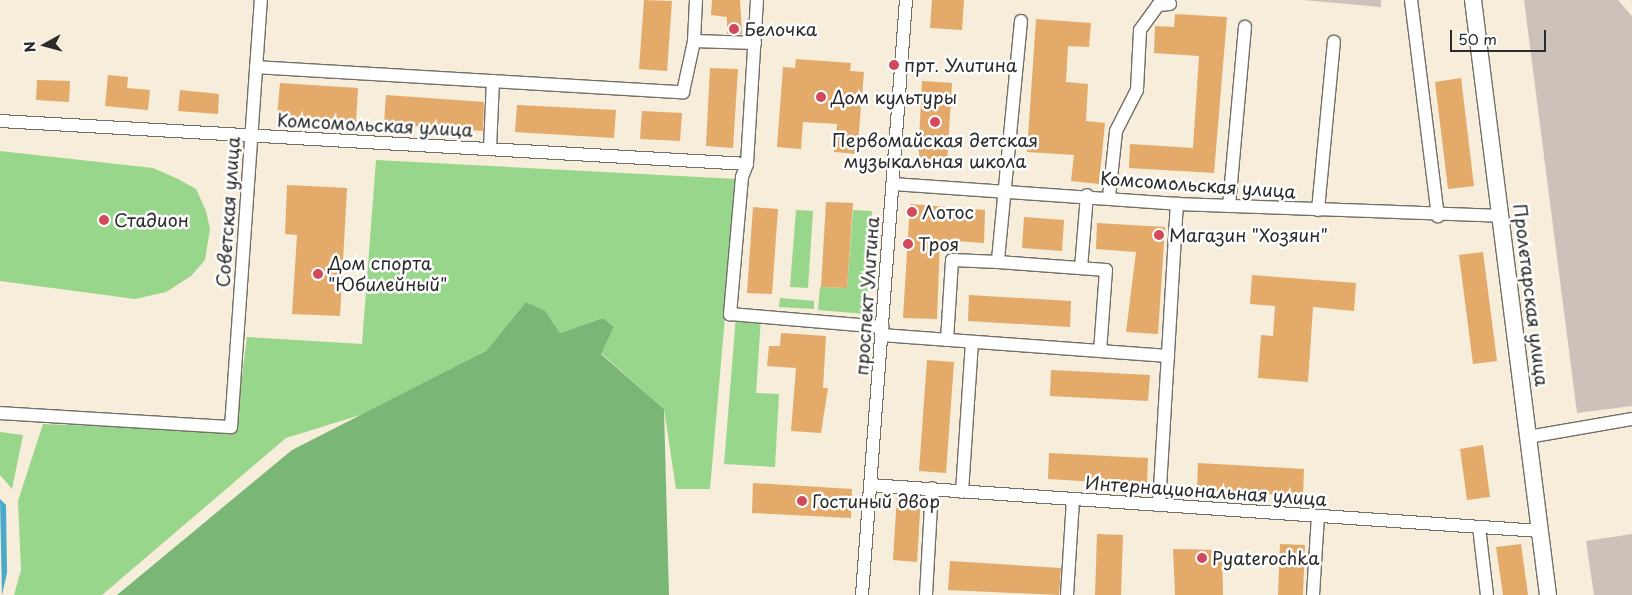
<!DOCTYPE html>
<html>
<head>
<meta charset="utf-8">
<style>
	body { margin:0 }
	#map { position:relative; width:1632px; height:595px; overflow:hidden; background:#f6edda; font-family:"Playpen Sans",sans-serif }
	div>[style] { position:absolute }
	.industrial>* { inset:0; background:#ccc2b9 }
	.green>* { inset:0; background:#98d68b }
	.forest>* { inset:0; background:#7ab777 }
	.water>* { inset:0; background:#4baaca }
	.building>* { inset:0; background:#e3aa6a }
	.roads { filter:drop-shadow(1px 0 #726f68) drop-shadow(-1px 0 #726f68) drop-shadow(0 1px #726f68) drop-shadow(0 -1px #726f68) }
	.minor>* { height:12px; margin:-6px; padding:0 6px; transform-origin:6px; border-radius:6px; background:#fff }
	.major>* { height:16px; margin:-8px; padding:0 8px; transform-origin:8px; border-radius:8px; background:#fff }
	.dots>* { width:14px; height:14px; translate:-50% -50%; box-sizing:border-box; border:2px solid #fff; border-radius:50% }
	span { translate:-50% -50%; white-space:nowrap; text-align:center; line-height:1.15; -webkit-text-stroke:5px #fff; paint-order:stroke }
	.poi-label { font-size:18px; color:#2b2b2b }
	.left { translate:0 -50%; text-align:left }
	.street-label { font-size:18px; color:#2b2b2b }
	.north { position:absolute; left:20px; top:20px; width:50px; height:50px; -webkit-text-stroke:4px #fff; paint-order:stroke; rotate:263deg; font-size:14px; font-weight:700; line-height:20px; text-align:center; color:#2b2b2b }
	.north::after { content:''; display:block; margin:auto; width:18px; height:22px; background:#2b2b2b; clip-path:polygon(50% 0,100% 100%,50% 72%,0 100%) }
	.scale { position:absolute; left:1450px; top:30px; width:96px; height:22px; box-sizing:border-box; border:2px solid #2b2b2b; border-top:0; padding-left:6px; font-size:15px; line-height:18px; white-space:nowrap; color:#2b2b2b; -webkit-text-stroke:4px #fff; paint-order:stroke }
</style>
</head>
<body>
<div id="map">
	<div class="industrial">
		<i style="clip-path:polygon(1303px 0,1381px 0,1381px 7px)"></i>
		<i style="clip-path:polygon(1524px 0,1618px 0,1632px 16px,1632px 406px,1577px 413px)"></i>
		<i style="clip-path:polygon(1632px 534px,1632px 595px,1594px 595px,1586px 541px)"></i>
	</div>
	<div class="green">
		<i style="clip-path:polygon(0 151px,153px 168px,176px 178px,196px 189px,206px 211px,210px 229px,205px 260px,191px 276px,166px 292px,135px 299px,0 281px)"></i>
		<i style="clip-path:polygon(376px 160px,737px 179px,710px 489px,676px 489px,664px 409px,601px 353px,614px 327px,603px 318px,560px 333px,545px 312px,526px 302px,486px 351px,370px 412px,286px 438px,102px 595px,14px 595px,21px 570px,18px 501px,43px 424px,235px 431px,247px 337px,362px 344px)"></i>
		<i style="clip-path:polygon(796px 210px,813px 211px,808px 288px,790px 287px)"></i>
		<i style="clip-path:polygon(853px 210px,872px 211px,866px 314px,818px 310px,820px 287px,847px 288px)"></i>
		<i style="clip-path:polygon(780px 298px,814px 301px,814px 309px,779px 307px)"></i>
		<i style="clip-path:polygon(736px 316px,761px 318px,756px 393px,779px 394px,775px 467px,724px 464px)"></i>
		<i style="clip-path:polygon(0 432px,23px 435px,12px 489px,0 475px)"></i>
	</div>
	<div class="forest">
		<i style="clip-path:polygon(526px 302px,545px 311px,560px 333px,603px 318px,614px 327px,601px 354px,664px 409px,669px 595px,117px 595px,292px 450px,486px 351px)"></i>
	</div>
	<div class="water">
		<i style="clip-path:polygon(0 499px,6px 505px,7px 573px,2px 595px)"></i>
	</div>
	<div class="building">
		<i style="clip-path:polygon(644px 0,672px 1px,667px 71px,639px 69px)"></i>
		<i style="clip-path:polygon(712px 0,740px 0,742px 34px,727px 34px,727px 17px,711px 15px)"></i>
		<i style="clip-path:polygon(932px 0,964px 0,962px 30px,930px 28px)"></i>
		<i style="clip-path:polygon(1175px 14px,1227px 17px,1214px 173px,1129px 168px,1130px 144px,1193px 148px,1199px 56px,1154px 53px,1155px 26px,1174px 27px)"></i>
		<i style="clip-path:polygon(1036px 19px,1091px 23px,1089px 47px,1068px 46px,1066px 82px,1088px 84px,1086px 121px,1105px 123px,1099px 184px,1071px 181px,1074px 155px,1027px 152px)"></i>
		<i style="clip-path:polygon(796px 59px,851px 63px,850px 71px,864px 72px,857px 154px,834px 152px,837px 124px,803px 122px,801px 149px,777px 147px,783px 67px,795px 68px)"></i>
		<i style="clip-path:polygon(710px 68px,738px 69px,733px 148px,706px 146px)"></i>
		<i style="clip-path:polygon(108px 75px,128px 77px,127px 88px,150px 90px,148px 110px,105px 106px)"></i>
		<i style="clip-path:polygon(1461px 78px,1474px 186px,1448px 189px,1435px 82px)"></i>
		<i style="clip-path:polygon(37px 80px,70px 81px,69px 102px,36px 100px)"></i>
		<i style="clip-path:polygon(922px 81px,952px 83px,947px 163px,918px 161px)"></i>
		<i style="clip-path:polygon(280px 83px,358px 88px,356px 122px,277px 116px)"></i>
		<i style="clip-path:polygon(180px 90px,219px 94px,218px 114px,178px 111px)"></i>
		<i style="clip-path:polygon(386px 95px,484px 102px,483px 131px,384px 124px)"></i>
		<i style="clip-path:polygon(517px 105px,616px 110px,614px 138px,515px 132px)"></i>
		<i style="clip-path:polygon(642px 111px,682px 113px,680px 141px,640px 139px)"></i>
		<i style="clip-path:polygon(287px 185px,347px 188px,340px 316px,292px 314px,297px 235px,285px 234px)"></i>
		<i style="clip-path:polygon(826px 202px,853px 203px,847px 288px,821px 287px)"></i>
		<i style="clip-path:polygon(910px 204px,985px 210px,984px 243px,940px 240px,937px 319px,903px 318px)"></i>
		<i style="clip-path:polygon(753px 207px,778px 209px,772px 294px,747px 293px)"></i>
		<i style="clip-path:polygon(1024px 217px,1064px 220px,1062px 251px,1022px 248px)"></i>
		<i style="clip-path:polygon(1097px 223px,1165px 227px,1158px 334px,1126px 332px,1136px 252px,1096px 249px)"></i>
		<i style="clip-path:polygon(1483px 252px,1497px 361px,1473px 364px,1459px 255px)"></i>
		<i style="clip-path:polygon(1252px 275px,1356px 283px,1354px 311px,1313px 307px,1308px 382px,1258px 378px,1261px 335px,1273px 336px,1275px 306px,1250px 304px)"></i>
		<i style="clip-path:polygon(969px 295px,1071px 301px,1070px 327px,968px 321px)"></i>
		<i style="clip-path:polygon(781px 333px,826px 336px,823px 388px,828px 388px,821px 433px,791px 431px,796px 368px,767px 366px,769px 346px,780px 346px)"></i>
		<i style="clip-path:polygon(927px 360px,954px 362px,946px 473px,919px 471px)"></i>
		<i style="clip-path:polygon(1051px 370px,1150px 375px,1148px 401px,1050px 396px)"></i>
		<i style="clip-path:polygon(1483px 445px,1490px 497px,1467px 500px,1460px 449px)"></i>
		<i style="clip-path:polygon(1049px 453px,1148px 458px,1147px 485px,1048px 479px)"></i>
		<i style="clip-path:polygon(1198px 463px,1304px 469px,1303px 496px,1197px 490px)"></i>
		<i style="clip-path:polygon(753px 483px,852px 489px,851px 518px,752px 513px)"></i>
		<i style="clip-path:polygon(897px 495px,921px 497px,917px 562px,893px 560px)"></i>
		<i style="clip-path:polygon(1097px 534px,1123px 535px,1121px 595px,1095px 595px)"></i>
		<i style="clip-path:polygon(1280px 544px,1305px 545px,1303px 595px,1278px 595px)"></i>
		<i style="clip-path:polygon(1521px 544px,1528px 595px,1503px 595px,1496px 547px)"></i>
		<i style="clip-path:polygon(1173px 549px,1222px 550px,1223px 595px,1175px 595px)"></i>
		<i style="clip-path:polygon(950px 561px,1061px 568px,1059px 595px,948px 590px)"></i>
	</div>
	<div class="roads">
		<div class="minor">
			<i style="left:757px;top:0;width:164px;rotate:93.5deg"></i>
			<i style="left:747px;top:164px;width:14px;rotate:111deg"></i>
			<i style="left:742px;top:177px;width:138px;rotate:95deg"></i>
			<i style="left:730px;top:314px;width:153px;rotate:4.9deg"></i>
			<i style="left:1411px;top:0;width:218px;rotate:82.9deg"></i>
			<i style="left:1021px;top:21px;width:242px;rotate:95.5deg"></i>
			<i style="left:998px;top:262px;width:108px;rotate:4.2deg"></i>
			<i style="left:1106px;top:270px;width:81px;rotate:94.2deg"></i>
			<i style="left:694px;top:41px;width:41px;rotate:-87.2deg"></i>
			<i style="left:256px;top:67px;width:428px;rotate:3.4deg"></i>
			<i style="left:683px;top:92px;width:52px;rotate:-77.8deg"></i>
			<i style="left:694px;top:41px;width:61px;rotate:1.9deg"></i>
			<i style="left:0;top:121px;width:748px;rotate:3.29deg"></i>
			<i style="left:490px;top:149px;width:68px;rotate:-87.5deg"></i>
			<i style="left:893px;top:184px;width:285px;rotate:4deg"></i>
			<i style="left:1177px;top:204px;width:324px;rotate:2.1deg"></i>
			<i style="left:1109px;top:197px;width:66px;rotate:-83.9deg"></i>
			<i style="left:1116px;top:131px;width:46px;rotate:-62.9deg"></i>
			<i style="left:1137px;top:90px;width:60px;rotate:-87.1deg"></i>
			<i style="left:1140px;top:30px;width:31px;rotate:-54deg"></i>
			<i style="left:1158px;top:5px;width:12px;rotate:-5deg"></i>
			<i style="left:1229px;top:206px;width:180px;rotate:-84.9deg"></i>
			<i style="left:1318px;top:210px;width:169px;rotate:-84.6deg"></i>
			<i style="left:1081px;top:268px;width:73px;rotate:-85.3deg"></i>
			<i style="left:881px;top:335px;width:288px;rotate:4.2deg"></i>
			<i style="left:947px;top:340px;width:80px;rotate:-86.4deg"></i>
			<i style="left:952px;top:260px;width:46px;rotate:2.5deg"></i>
			<i style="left:0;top:413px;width:231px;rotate:3.5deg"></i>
			<i style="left:231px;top:427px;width:428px;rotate:-86deg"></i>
			<i style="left:1528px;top:437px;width:106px;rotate:-9.8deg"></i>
			<i style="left:870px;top:485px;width:672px;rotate:3.93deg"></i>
			<i style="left:962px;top:492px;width:150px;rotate:-86.2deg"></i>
			<i style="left:1159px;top:505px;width:302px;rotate:-86.6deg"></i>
			<i style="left:1479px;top:527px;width:68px;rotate:83.3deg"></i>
			<i style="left:862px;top:595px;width:597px;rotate:-85.77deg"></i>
			<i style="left:926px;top:595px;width:107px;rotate:-86.8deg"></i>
			<i style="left:1067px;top:595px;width:96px;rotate:-86.4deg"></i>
			<i style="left:1313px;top:595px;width:79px;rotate:-86.4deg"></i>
		</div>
		<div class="major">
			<i style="left:1473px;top:0;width:600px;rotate:82.82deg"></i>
		</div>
	</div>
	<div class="dots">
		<i style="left:734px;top:29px;background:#d1495b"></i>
		<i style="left:894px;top:65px;background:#d1495b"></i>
		<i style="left:821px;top:97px;background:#d1495b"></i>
		<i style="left:935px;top:122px;background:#d1495b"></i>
		<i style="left:912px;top:212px;background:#d1495b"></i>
		<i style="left:104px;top:220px;background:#d1495b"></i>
		<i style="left:1159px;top:235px;background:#d1495b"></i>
		<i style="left:908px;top:244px;background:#d1495b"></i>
		<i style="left:318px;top:274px;background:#d1495b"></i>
		<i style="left:802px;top:501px;background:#d1495b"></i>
		<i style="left:1202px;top:558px;background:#d1495b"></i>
	</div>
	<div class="poi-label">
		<span class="left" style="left:744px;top:29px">Белочка</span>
		<span class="left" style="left:904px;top:65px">прт. Улитина</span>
		<span class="left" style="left:831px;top:97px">Дом культуры</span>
		<span style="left:935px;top:151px">Первомайская детская<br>музыкальная школа</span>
		<span class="left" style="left:922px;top:212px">Лотос</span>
		<span class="left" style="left:114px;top:220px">Стадион</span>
		<span class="left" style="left:1169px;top:235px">Магазин "Хозяин"</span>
		<span class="left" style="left:918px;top:244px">Троя</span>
		<span class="left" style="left:328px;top:274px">Дом спорта<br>"Юбилейный"</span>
		<span class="left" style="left:812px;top:501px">Гостиный двор</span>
		<span class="left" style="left:1212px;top:558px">Pyaterochka</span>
	</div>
	<div class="street-label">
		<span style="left:375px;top:125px;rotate:3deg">Комсомольская улица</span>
		<span style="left:1198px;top:185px;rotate:4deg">Комсомольская улица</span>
		<span style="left:228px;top:212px;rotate:-86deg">Советская улица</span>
		<span style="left:1531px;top:295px;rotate:83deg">Пролетарская улица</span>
		<span style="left:867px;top:296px;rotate:-86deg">проспект Улитина</span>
		<span style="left:1206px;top:491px;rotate:4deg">Интернациональная улица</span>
	</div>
	<div class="north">N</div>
	<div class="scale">50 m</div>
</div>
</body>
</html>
